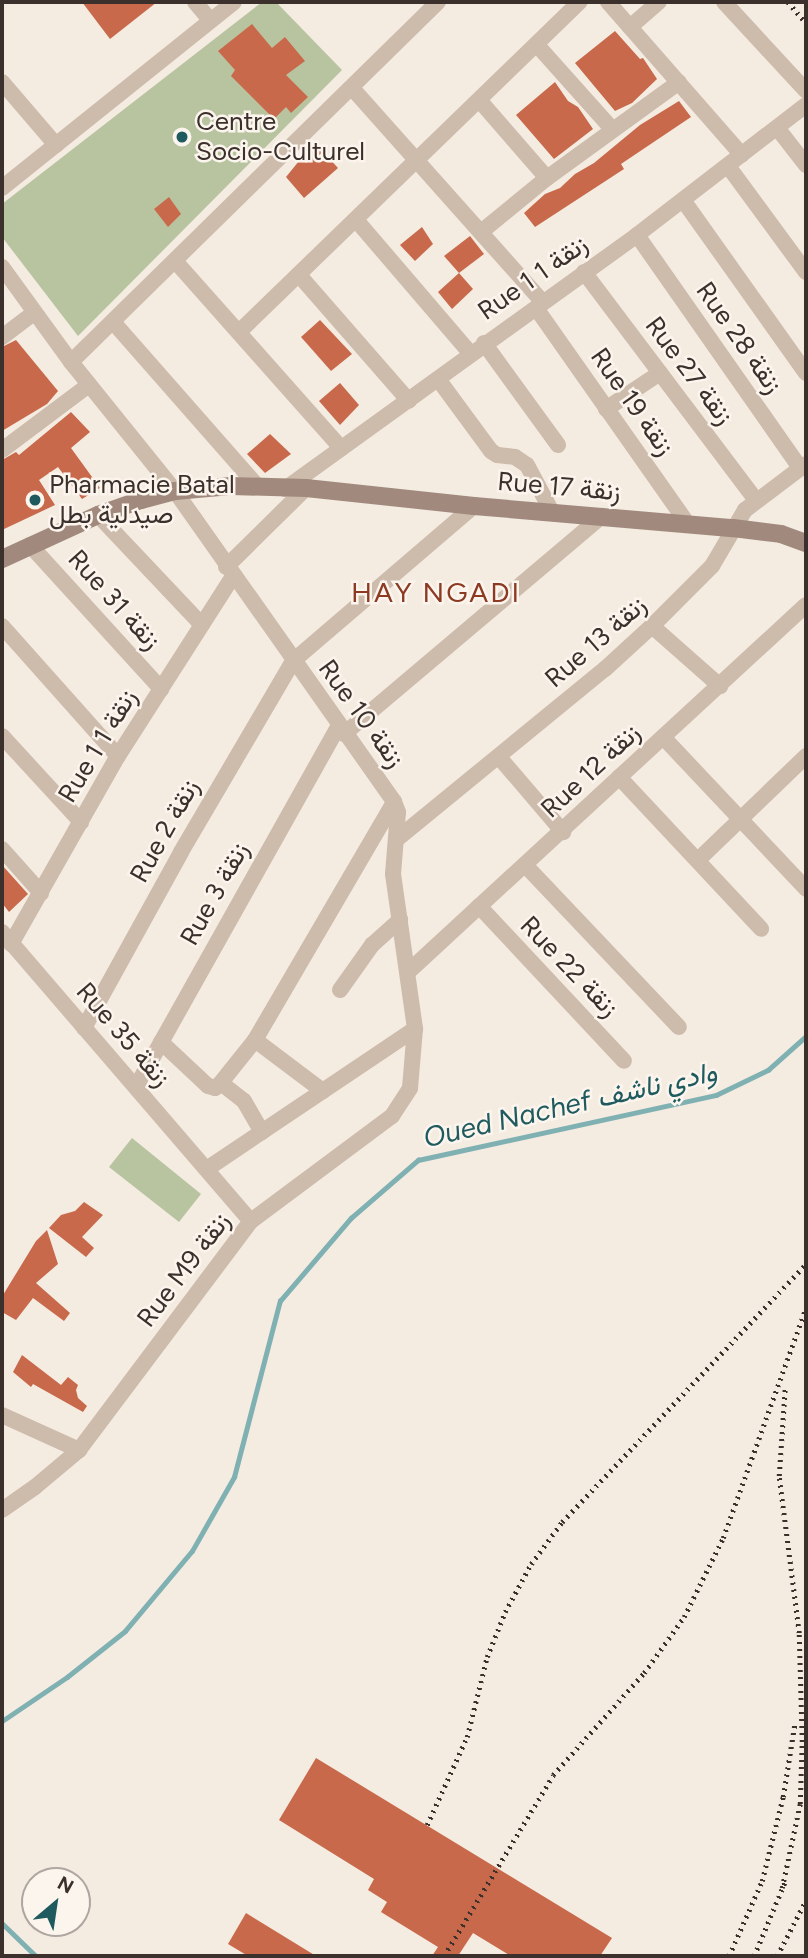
<!DOCTYPE html>
<html>
<head>
<meta charset="utf-8">
<style>
	body { margin:0 }
	#map { position:relative; width:808px; height:1958px; overflow:hidden; background:#f4ebe1; font-family:Figtree,Vazirmatn,sans-serif }
	div>[style] { position:absolute }
	.green>* { inset:0; background:#b8c4a0 }
	.stream>* { height:4.5px; margin:-2.25px; padding:0 2.25px; transform-origin:2.25px; border-radius:2.25px; background:#7fb0b2 }
	.building>* { inset:0; background:#c8694b }
	.street>* { height:16px; margin:-8px; padding:0 8px; transform-origin:8px; border-radius:8px; background:#cdbbac }
	.secondary>* { height:18px; margin:-9px; padding:0 9px; transform-origin:9px; border-radius:9px; background:#a18a7d }
	.rail>* { height:4.5px; margin-top:-2.25px; transform-origin:0; background:repeating-linear-gradient(90deg,#3b302b 0 2px,transparent 0 7px) }
	.dots>* { width:19px; height:19px; translate:-50% -50%; box-sizing:border-box; border:4px solid #fbf5ee; border-radius:50% }
	span { translate:-50% -50%; white-space:nowrap; text-align:center; line-height:1.15; -webkit-text-stroke:5px #fbf5ee; paint-order:stroke }
	.poi-label { font-size:26px; color:#3b302b }
	.left { translate:0 -50%; text-align:left }
	.street-label { font-size:26px; color:#3b302b }
	.neighbourhood-label { font-size:28px; color:#8c3b22; letter-spacing:2px }
	.water-label { font-size:28px; color:#1f5a5e; font-style:italic }
	.frame { position:absolute; inset:0; border:4px solid #3b302b; pointer-events:none }
	.north { position:absolute; left:21px; top:1867px; width:70px; height:70px; box-sizing:border-box; background:#fbf5ee; border:2px solid #aea6a0; border-radius:50%; rotate:29deg; font-size:19px; font-weight:700; line-height:28px; text-align:center; color:#3b302b }
	.north::after { content:''; display:block; margin:auto; width:24px; height:32px; background:#1f5a5e; clip-path:polygon(50% 0,100% 100%,50% 72%,0 100%) }
</style>
</head>
<body>
<div id="map">
	<div class="green">
		<i style="clip-path:polygon(262px 2px,276px 2px,342px 70px,78px 336px,2px 237px,2px 204px)"></i>
		<i style="clip-path:polygon(132px 1138px,201px 1194px,179px 1222px,109px 1167px)"></i>
	</div>
	<div class="stream">
		<i style="left:2px;top:1721px;width:78px;rotate:-34.1deg"></i>
		<i style="left:67px;top:1677px;width:74px;rotate:-38.4deg"></i>
		<i style="left:125px;top:1631px;width:104px;rotate:-50.1deg"></i>
		<i style="left:192px;top:1551px;width:85px;rotate:-60.4deg"></i>
		<i style="left:234px;top:1477px;width:182px;rotate:-75.4deg"></i>
		<i style="left:280px;top:1301px;width:109px;rotate:-49.5deg"></i>
		<i style="left:351px;top:1218px;width:89px;rotate:-40.9deg"></i>
		<i style="left:418px;top:1160px;width:305px;rotate:-12.3deg"></i>
		<i style="left:716px;top:1095px;width:58px;rotate:-25.7deg"></i>
		<i style="left:768px;top:1070px;width:51px;rotate:-41.8deg"></i>
		<i style="left:2px;top:1923px;width:47px;rotate:44.1deg"></i>
	</div>
	<div class="building">
		<i style="clip-path:polygon(82px 2px,157px 2px,110px 39px)"></i>
		<i style="clip-path:polygon(252px 24px,272px 48px,285px 37px,305px 61px,286px 75px,308px 97px,291px 113px,286px 107px,274px 119px,231px 76px,235px 70px,218px 51px)"></i>
		<i style="clip-path:polygon(615px 31px,640px 59px,643px 58px,657px 79px,632px 103px,615px 111px,575px 63px)"></i>
		<i style="clip-path:polygon(555px 82px,568px 101px,578px 107px,593px 129px,554px 159px,516px 115px)"></i>
		<i style="clip-path:polygon(679px 101px,691px 117px,621px 164px,624px 169px,535px 227px,524px 213px,545px 194px,560px 188px,575px 174px,594px 163px,640px 125px)"></i>
		<i style="clip-path:polygon(318px 146px,338px 168px,304px 198px,286px 177px,299px 161px)"></i>
		<i style="clip-path:polygon(169px 197px,181px 214px,168px 227px,154px 209px)"></i>
		<i style="clip-path:polygon(422px 227px,433px 244px,415px 261px,400px 245px)"></i>
		<i style="clip-path:polygon(470px 236px,484px 254px,459px 273px,444px 256px)"></i>
		<i style="clip-path:polygon(459px 273px,473px 289px,452px 309px,438px 292px)"></i>
		<i style="clip-path:polygon(320px 320px,352px 354px,331px 371px,301px 337px)"></i>
		<i style="clip-path:polygon(16px 340px,58px 391px,47px 404px,2px 431px,2px 347px)"></i>
		<i style="clip-path:polygon(340px 383px,359px 405px,340px 425px,319px 401px)"></i>
		<i style="clip-path:polygon(71px 412px,90px 432px,71px 448px,100px 488px,82px 499px,58px 467px,39px 480px,55px 505px,2px 530px,2px 460px,16px 452px,19px 455px)"></i>
		<i style="clip-path:polygon(270px 434px,291px 454px,265px 473px,247px 454px)"></i>
		<i style="clip-path:polygon(2px 865px,28px 894px,9px 912px,2px 903px)"></i>
		<i style="clip-path:polygon(84px 1202px,103px 1215px,82px 1237px,94px 1248px,86px 1257px,49px 1228px,61px 1215px,75px 1211px)"></i>
		<i style="clip-path:polygon(47px 1230px,58px 1264px,36px 1283px,70px 1313px,64px 1321px,33px 1298px,16px 1320px,2px 1312px,3px 1295px,36px 1241px)"></i>
		<i style="clip-path:polygon(22px 1355px,61px 1385px,68px 1377px,78px 1385px,76px 1390px,78px 1398px,87px 1406px,83px 1412px,33px 1384px,31px 1387px,13px 1372px)"></i>
		<i style="clip-path:polygon(316px 1758px,612px 1938px,600px 1956px,511px 1956px,473px 1933px,458px 1956px,432px 1956px,438px 1947px,381px 1912px,387px 1902px,368px 1890px,374px 1879px,279px 1820px)"></i>
		<i style="clip-path:polygon(246px 1913px,316px 1956px,248px 1956px,228px 1944px)"></i>
	</div>
	<div class="street">
		<i style="left:195px;top:2px;width:23px;rotate:50deg"></i>
		<i style="left:608px;top:2px;width:203px;rotate:48.8deg"></i>
		<i style="left:724px;top:2px;width:121px;rotate:47.3deg"></i>
		<i style="left:630px;top:27px;width:38px;rotate:-41deg"></i>
		<i style="left:537px;top:45px;width:113px;rotate:48.2deg"></i>
		<i style="left:2px;top:82px;width:83px;rotate:49.4deg"></i>
		<i style="left:352px;top:88px;width:287px;rotate:48.3deg"></i>
		<i style="left:480px;top:101px;width:102px;rotate:49deg"></i>
		<i style="left:778px;top:129px;width:46px;rotate:52.1deg"></i>
		<i style="left:728px;top:166px;width:132px;rotate:53.7deg"></i>
		<i style="left:2px;top:188px;width:297px;rotate:-38.7deg"></i>
		<i style="left:683px;top:200px;width:212px;rotate:54.6deg"></i>
		<i style="left:357px;top:221px;width:175px;rotate:49.4deg"></i>
		<i style="left:481px;top:232px;width:85px;rotate:-39.3deg"></i>
		<i style="left:547px;top:178px;width:163px;rotate:-36deg"></i>
		<i style="left:637px;top:235px;width:284px;rotate:55deg"></i>
		<i style="left:176px;top:262px;width:249px;rotate:48.4deg"></i>
		<i style="left:2px;top:267px;width:117px;rotate:54deg"></i>
		<i style="left:71px;top:362px;width:166px;rotate:51.1deg"></i>
		<i style="left:175px;top:491px;width:380px;rotate:54.8deg"></i>
		<i style="left:394px;top:802px;width:11px;rotate:68deg"></i>
		<i style="left:398px;top:812px;width:62px;rotate:94.6deg"></i>
		<i style="left:393px;top:874px;width:157px;rotate:81.9deg"></i>
		<i style="left:415px;top:1029px;width:251px;rotate:146.1deg"></i>
		<i style="left:584px;top:272px;width:286px;rotate:53deg"></i>
		<i style="left:299px;top:275px;width:167px;rotate:48.9deg"></i>
		<i style="left:536px;top:308px;width:264px;rotate:54.9deg"></i>
		<i style="left:114px;top:323px;width:217px;rotate:48.7deg"></i>
		<i style="left:240px;top:331px;width:473px;rotate:-44.1deg"></i>
		<i style="left:2px;top:337px;width:40px;rotate:-37deg"></i>
		<i style="left:484px;top:343px;width:126px;rotate:54deg"></i>
		<i style="left:71px;top:362px;width:514px;rotate:-44.45deg"></i>
		<i style="left:438px;top:379px;width:89px;rotate:53.6deg"></i>
		<i style="left:491px;top:451px;width:7px;rotate:34deg"></i>
		<i style="left:497px;top:455px;width:18px;rotate:6deg"></i>
		<i style="left:515px;top:457px;width:14px;rotate:34deg"></i>
		<i style="left:527px;top:465px;width:53px;rotate:62deg"></i>
		<i style="left:606px;top:409px;width:65px;rotate:-33.7deg"></i>
		<i style="left:2px;top:450px;width:109px;rotate:-36.8deg"></i>
		<i style="left:285px;top:489px;width:434px;rotate:-35.8deg"></i>
		<i style="left:637px;top:235px;width:213px;rotate:-37.6deg"></i>
		<i style="left:98px;top:515px;width:151px;rotate:46.6deg"></i>
		<i style="left:30px;top:545px;width:195px;rotate:47.7deg"></i>
		<i style="left:226px;top:567px;width:112px;rotate:-44.6deg"></i>
		<i style="left:2px;top:626px;width:174px;rotate:48.3deg"></i>
		<i style="left:652px;top:626px;width:91px;rotate:41.4deg"></i>
		<i style="left:344px;top:734px;width:338px;rotate:-40.2deg"></i>
		<i style="left:2px;top:736px;width:117px;rotate:47.4deg"></i>
		<i style="left:663px;top:737px;width:209px;rotate:46.7deg"></i>
		<i style="left:499px;top:757px;width:99px;rotate:49.5deg"></i>
		<i style="left:619px;top:777px;width:208px;rotate:46.9deg"></i>
		<i style="left:397px;top:839px;width:269px;rotate:-39.3deg"></i>
		<i style="left:605px;top:669px;width:64px;rotate:-42.5deg"></i>
		<i style="left:652px;top:626px;width:85px;rotate:-45deg"></i>
		<i style="left:712px;top:566px;width:65px;rotate:-59.5deg"></i>
		<i style="left:745px;top:510px;width:76px;rotate:-37deg"></i>
		<i style="left:2px;top:849px;width:59px;rotate:48.4deg"></i>
		<i style="left:698px;top:860px;width:150px;rotate:-43.9deg"></i>
		<i style="left:526px;top:866px;width:222px;rotate:46.5deg"></i>
		<i style="left:479px;top:906px;width:212px;rotate:46.9deg"></i>
		<i style="left:2px;top:932px;width:381px;rotate:49.3deg"></i>
		<i style="left:11px;top:944px;width:216px;rotate:-60.4deg"></i>
		<i style="left:118px;top:756px;width:214px;rotate:-57.4deg"></i>
		<i style="left:408px;top:972px;width:541px;rotate:-42.68deg"></i>
		<i style="left:340px;top:990px;width:55px;rotate:-54.6deg"></i>
		<i style="left:372px;top:945px;width:38px;rotate:-42deg"></i>
		<i style="left:84px;top:1028px;width:201px;rotate:-61.1deg"></i>
		<i style="left:181px;top:852px;width:221px;rotate:-59.6deg"></i>
		<i style="left:293px;top:661px;width:238px;rotate:-40.6deg"></i>
		<i style="left:255px;top:1040px;width:85px;rotate:36.9deg"></i>
		<i style="left:161px;top:1042px;width:64px;rotate:43.1deg"></i>
		<i style="left:208px;top:1086px;width:7px;rotate:16deg"></i>
		<i style="left:215px;top:1088px;width:5px;rotate:-37deg"></i>
		<i style="left:219px;top:1085px;width:58px;rotate:-51.3deg"></i>
		<i style="left:255px;top:1040px;width:276px;rotate:-59.7deg"></i>
		<i style="left:221px;top:1083px;width:29px;rotate:38deg"></i>
		<i style="left:244px;top:1101px;width:36px;rotate:60deg"></i>
		<i style="left:136px;top:1087px;width:415px;rotate:-60.7deg"></i>
		<i style="left:2px;top:1415px;width:85px;rotate:24.4deg"></i>
		<i style="left:2px;top:1510px;width:40px;rotate:-34.9deg"></i>
		<i style="left:35px;top:1487px;width:57px;rotate:-40.1deg"></i>
		<i style="left:79px;top:1450px;width:286px;rotate:-53.1deg"></i>
		<i style="left:251px;top:1221px;width:176px;rotate:-36.7deg"></i>
		<i style="left:392px;top:1116px;width:33px;rotate:-57deg"></i>
		<i style="left:410px;top:1088px;width:59px;rotate:-85.2deg"></i>
	</div>
	<div class="secondary">
		<i style="left:2px;top:559px;width:106px;rotate:-24.6deg"></i>
		<i style="left:98px;top:515px;width:46px;rotate:-19.2deg"></i>
		<i style="left:141px;top:500px;width:35px;rotate:-15deg"></i>
		<i style="left:175px;top:491px;width:56px;rotate:-5.1deg"></i>
		<i style="left:231px;top:486px;width:75px;rotate:1.5deg"></i>
		<i style="left:306px;top:488px;width:169px;rotate:6.1deg"></i>
		<i style="left:474px;top:506px;width:260px;rotate:4.9deg"></i>
		<i style="left:733px;top:528px;width:48px;rotate:7.1deg"></i>
		<i style="left:781px;top:534px;width:27px;rotate:20deg"></i>
	</div>
	<div class="rail">
		<i style="left:788px;top:2px;width:28px;rotate:49deg"></i>
		<i style="left:427px;top:1825px;width:97px;rotate:-65.6deg"></i>
		<i style="left:467px;top:1737px;width:82px;rotate:-76deg"></i>
		<i style="left:487px;top:1657px;width:48px;rotate:-68.2deg"></i>
		<i style="left:505px;top:1612px;width:55px;rotate:-61.6deg"></i>
		<i style="left:531px;top:1564px;width:52px;rotate:-53.6deg"></i>
		<i style="left:562px;top:1522px;width:355px;rotate:-46.6deg"></i>
		<i style="left:782px;top:1888px;width:86px;rotate:-77.9deg"></i>
		<i style="left:800px;top:1804px;width:62px;rotate:-88.2deg"></i>
		<i style="left:802px;top:1742px;width:109px;rotate:-91.6deg"></i>
		<i style="left:799px;top:1633px;width:158px;rotate:-97.3deg"></i>
		<i style="left:779px;top:1476px;width:88px;rotate:-86.1deg"></i>
		<i style="left:444px;top:1956px;width:211px;rotate:-58.9deg"></i>
		<i style="left:553px;top:1775px;width:137px;rotate:-48.3deg"></i>
		<i style="left:644px;top:1673px;width:69px;rotate:-54.5deg"></i>
		<i style="left:684px;top:1617px;width:88px;rotate:-63.7deg"></i>
		<i style="left:723px;top:1538px;width:245px;rotate:-70.2deg"></i>
		<i style="left:729px;top:1956px;width:82px;rotate:-66.3deg"></i>
		<i style="left:762px;top:1881px;width:87px;rotate:-76deg"></i>
		<i style="left:783px;top:1797px;width:76px;rotate:-80.9deg"></i>
		<i style="left:754px;top:1956px;width:83px;rotate:-67.4deg"></i>
		<i style="left:777px;top:1956px;width:63px;rotate:-62.6deg"></i>
	</div>
	<div class="dots">
		<i style="left:182px;top:137px;background:#1f5a5e"></i>
		<i style="left:35px;top:500px;background:#1f5a5e"></i>
	</div>
	<div class="poi-label">
		<span class="left" style="left:196px;top:137px">Centre<br>Socio-Culturel</span>
		<span class="left" style="left:49px;top:500px">Pharmacie Batal<br>صيدلية بطل</span>
	</div>
	<div class="street-label">
		<span style="left:533px;top:278px;rotate:-35deg">Rue 1 زنقة 1</span>
		<span style="left:739px;top:338px;rotate:55deg">Rue 28 زنقة</span>
		<span style="left:689px;top:371px;rotate:53deg">Rue 27 زنقة</span>
		<span style="left:632px;top:402px;rotate:55deg">Rue 19 زنقة</span>
		<span style="left:559px;top:487px;rotate:5deg">Rue 17 زنقة</span>
		<span style="left:114px;top:600px;rotate:48deg">Rue 31 زنقة</span>
		<span style="left:596px;top:642px;rotate:-41deg">Rue 13 زنقة</span>
		<span style="left:361px;top:714px;rotate:54deg">Rue 10 زنقة</span>
		<span style="left:98px;top:746px;rotate:-59deg">Rue 1 زنقة 1</span>
		<span style="left:591px;top:771px;rotate:-43deg">Rue 12 زنقة</span>
		<span style="left:165px;top:831px;rotate:-61deg">Rue 2 زنقة</span>
		<span style="left:215px;top:894px;rotate:-61deg">Rue 3 زنقة</span>
		<span style="left:569px;top:967px;rotate:46deg">Rue 22 زنقة</span>
		<span style="left:123px;top:1035px;rotate:49deg">Rue 35 زنقة</span>
		<span style="left:184px;top:1270px;rotate:-53deg">Rue M9 زنقة</span>
	</div>
	<div class="neighbourhood-label">
		<span style="left:436px;top:592px">HAY NGADI</span>
	</div>
	<div class="water-label">
		<span style="left:570px;top:1104px;rotate:-13deg">Oued Nachef وادي ناشف</span>
	</div>
	<div class="frame"></div>
	<div class="north">N</div>
</div>
</body>
</html>
